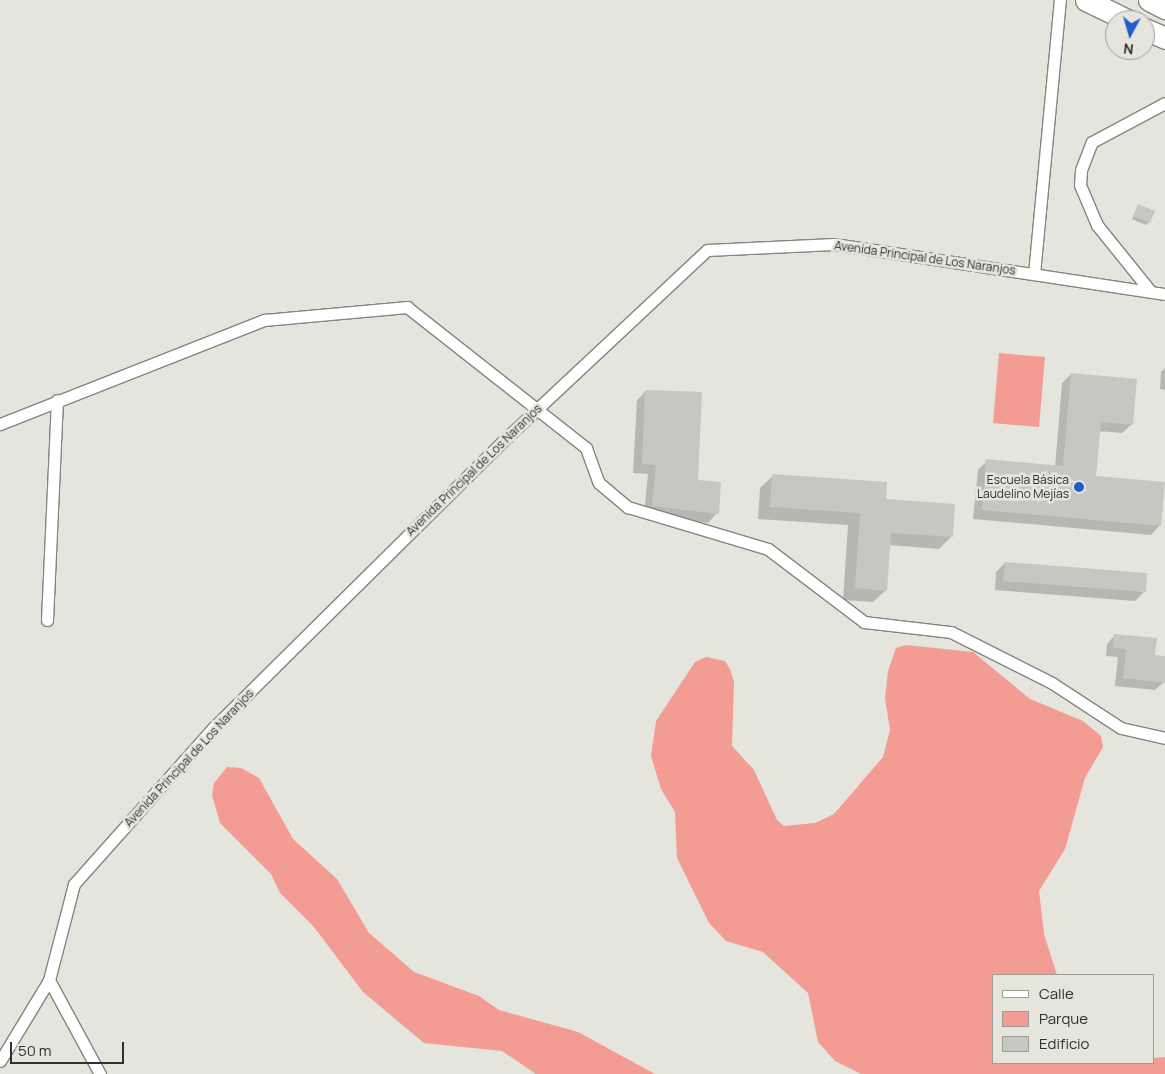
<!DOCTYPE html>
<html>
<head>
<meta charset="utf-8">
<style>
	body { margin:0 }
	#map { position:relative; width:1165px; height:1074px; overflow:hidden; background:#e5e4dd; font-family:Manrope,sans-serif }
	div>[style] { position:absolute }
	.green>* { inset:0; background:#f29c93 }
	.shadow>* { inset:0; background:#0003 }
	.building>* { inset:0; background:#c5c7c1 }
	.roads { filter:drop-shadow(1px 0 #86847f) drop-shadow(-1px 0 #86847f) drop-shadow(0 1px #86847f) drop-shadow(0 -1px #86847f) }
	.street>* { height:11px; margin:-5.5px; padding:0 5.5px; transform-origin:5.5px; border-radius:5.5px; background:#fff }
	.highway>* { height:21px; margin:-10.5px; padding:0 10.5px; transform-origin:10.5px; border-radius:10.5px; background:#fff }
	.dots>* { width:14px; height:14px; translate:-50% -50%; box-sizing:border-box; border:2px solid #e5e4dd; border-radius:50% }
	span { translate:-50% -50%; white-space:nowrap; text-align:center; line-height:1.15; -webkit-text-stroke:5px #e5e4dd; paint-order:stroke }
	.street-label { font-size:12px; color:#31302e }
	.poi-label { font-size:12px; color:#31302e }
	.right { translate:-100% -50%; text-align:right }
	.legend { position:absolute; left:992px; top:974px; width:162px; height:90px; box-sizing:border-box; background:#e5e4dd; border:1px solid #9d9c97; margin:0; padding:6px 9px; list-style:none; font-size:15px; color:#31302e }
	.legend li { display:flex; align-items:center; gap:10px; height:25px }
	.legend b { width:25px; border:1px solid #9d9c97 }
	.north { position:absolute; left:1105px; top:10px; width:50px; height:50px; box-sizing:border-box; background:#e5e4dd; border:1px solid #9d9c97; border-radius:50%; rotate:186deg; font-size:14px; font-weight:700; line-height:20px; text-align:center; color:#31302e }
	.north::after { content:''; display:block; margin:auto; width:18px; height:22px; background:#205dc9; clip-path:polygon(50% 0,100% 100%,50% 72%,0 100%) }
	.scale { position:absolute; left:10px; top:1042px; width:114px; height:22px; box-sizing:border-box; border:2px solid #31302e; border-top:0; padding-left:6px; font-size:15px; line-height:18px; white-space:nowrap; color:#31302e; -webkit-text-stroke:4px #e5e4dd; paint-order:stroke }
</style>
</head>
<body>
<div id="map">
	<div class="green">
		<i style="clip-path:polygon(999px 353px,1045px 357px,1039px 427px,993px 423px)"></i>
		<i style="clip-path:polygon(906px 645px,973px 652px,1030px 699px,1083px 721px,1101px 736px,1103px 747px,1085px 778px,1065px 849px,1039px 891px,1044px 934px,1057px 975px,994px 975px,994px 1063px,1154px 1063px,1154px 1058px,1165px 1057px,1165px 1074px,861px 1074px,835px 1061px,818px 1042px,808px 993px,763px 952px,726px 941px,709px 923px,677px 858px,675px 812px,661px 789px,651px 756px,656px 721px,695px 662px,706px 657px,725px 661px,730px 669px,734px 682px,732px 746px,754px 770px,777px 820px,784px 826px,815px 823px,834px 814px,883px 757px,890px 730px,885px 698px,888px 671px,896px 648px)"></i>
		<i style="clip-path:polygon(227px 767px,241px 768px,259px 778px,293px 839px,337px 879px,369px 933px,414px 972px,479px 996px,499px 1010px,578px 1032px,655px 1074px,536px 1074px,502px 1051px,424px 1043px,363px 992px,314px 927px,280px 893px,271px 874px,220px 823px,212px 795px,214px 783px)"></i>
	</div>
	<div class="shadow">
		<i style="clip-path:polygon(1139px 206px,1149px 222px,1146px 225px,1132px 219px)"></i>
		<i style="clip-path:polygon(1165px 368px,1165px 390px,1160px 389px,1161px 372px)"></i>
		<i style="clip-path:polygon(1071px 374px,1132px 424px,1122px 433px,1098px 431px,1094px 477px,1160px 525px,1151px 535px,973px 519px,978px 470px,987px 461px,1055px 467px,1062px 383px)"></i>
		<i style="clip-path:polygon(646px 391px,717px 513px,708px 523px,644px 515px,648px 474px,633px 473px,637px 400px)"></i>
		<i style="clip-path:polygon(773px 476px,885px 501px,952px 536px,939px 549px,889px 545px,886px 590px,873px 602px,843px 600px,848px 525px,758px 519px,760px 488px)"></i>
		<i style="clip-path:polygon(1005px 563px,1144px 592px,1135px 601px,995px 590px,996px 572px)"></i>
		<i style="clip-path:polygon(1115px 635px,1153px 656px,1165px 657px,1164px 682px,1155px 690px,1115px 686px,1118px 657px,1106px 656px,1107px 644px)"></i>
	</div>
	<div class="building">
		<i style="clip-path:polygon(1138px 204px,1155px 211px,1150px 223px,1133px 216px)"></i>
		<i style="clip-path:polygon(1071px 373px,1137px 379px,1133px 425px,1101px 422px,1096px 476px,1165px 482px,1161px 526px,982px 510px,986px 459px,1063px 466px)"></i>
		<i style="clip-path:polygon(645px 390px,702px 392px,698px 480px,721px 482px,719px 514px,652px 506px,656px 465px,642px 464px)"></i>
		<i style="clip-path:polygon(772px 474px,887px 482px,886px 499px,955px 504px,953px 537px,891px 533px,887px 591px,855px 588px,860px 513px,770px 507px)"></i>
		<i style="clip-path:polygon(1005px 562px,1147px 573px,1146px 592px,1003px 581px)"></i>
		<i style="clip-path:polygon(1114px 634px,1157px 638px,1155px 655px,1165px 656px,1165px 683px,1123px 678px,1126px 649px,1113px 648px)"></i>
	</div>
	<div class="roads">
		<div class="street">
			<i style="left:1034px;top:274px;width:275px;rotate:-84.6deg"></i>
			<i style="left:1151px;top:292px;width:86px;rotate:-128.9deg"></i>
			<i style="left:1097px;top:225px;width:43px;rotate:-113deg"></i>
			<i style="left:1080px;top:185px;width:15px;rotate:-86deg"></i>
			<i style="left:1081px;top:170px;width:30px;rotate:-69deg"></i>
			<i style="left:1092px;top:142px;width:83px;rotate:-28.1deg"></i>
			<i style="left:0;top:424px;width:284px;rotate:-21.5deg"></i>
			<i style="left:264px;top:320px;width:144px;rotate:-5.2deg"></i>
			<i style="left:407px;top:307px;width:228px;rotate:38.2deg"></i>
			<i style="left:586px;top:448px;width:37px;rotate:70deg"></i>
			<i style="left:599px;top:483px;width:38px;rotate:40deg"></i>
			<i style="left:628px;top:507px;width:146px;rotate:16.7deg"></i>
			<i style="left:768px;top:549px;width:121px;rotate:37.2deg"></i>
			<i style="left:864px;top:622px;width:88px;rotate:6.6deg"></i>
			<i style="left:951px;top:632px;width:113px;rotate:26.8deg"></i>
			<i style="left:1052px;top:683px;width:82px;rotate:33.1deg"></i>
			<i style="left:1121px;top:728px;width:45px;rotate:12.8deg"></i>
			<i style="left:47px;top:620px;width:220px;rotate:-87.4deg"></i>
			<i style="left:0;top:1061px;width:95px;rotate:-58.8deg"></i>
			<i style="left:100px;top:1074px;width:107px;rotate:-118.5deg"></i>
			<i style="left:49px;top:980px;width:99px;rotate:-75.4deg"></i>
			<i style="left:74px;top:884px;width:209px;rotate:-48.3deg"></i>
			<i style="left:213px;top:728px;width:408px;rotate:-44.7deg"></i>
			<i style="left:503px;top:441px;width:279px;rotate:-43.1deg"></i>
			<i style="left:707px;top:250px;width:127px;rotate:-2.7deg"></i>
			<i style="left:834px;top:244px;width:335px;rotate:8.6deg"></i>
		</div>
		<div class="highway">
			<i style="left:1086px;top:0;width:46px;rotate:26deg"></i>
			<i style="left:1149px;top:0;width:18px;rotate:27deg"></i>
			<i style="left:1145px;top:29px;width:22px;rotate:24deg"></i>
		</div>
	</div>
	<div class="dots">
		<i style="left:1079px;top:487px;background:#205dc9"></i>
	</div>
	<div class="street-label">
		<span style="left:925px;top:258px;rotate:8deg">Avenida Principal de Los Naranjos</span>
		<span style="left:474px;top:470px;rotate:-44deg">Avenida Principal de Los Naranjos</span>
		<span style="left:189px;top:758px;rotate:-47deg">Avenida Principal de Los Naranjos</span>
	</div>
	<div class="poi-label">
		<span class="right" style="left:1069px;top:487px">Escuela Básica<br>Laudelino Mejías</span>
	</div>
	<ul class="legend">
	<li><b style="height:6px;background:#fff"></b>Calle</li>
	<li><b style="height:14px;background:#f29c93"></b>Parque</li>
	<li><b style="height:14px;background:#c5c7c1"></b>Edificio</li>
	</ul>
	<div class="north">N</div>
	<div class="scale">50 m</div>
</div>
</body>
</html>
